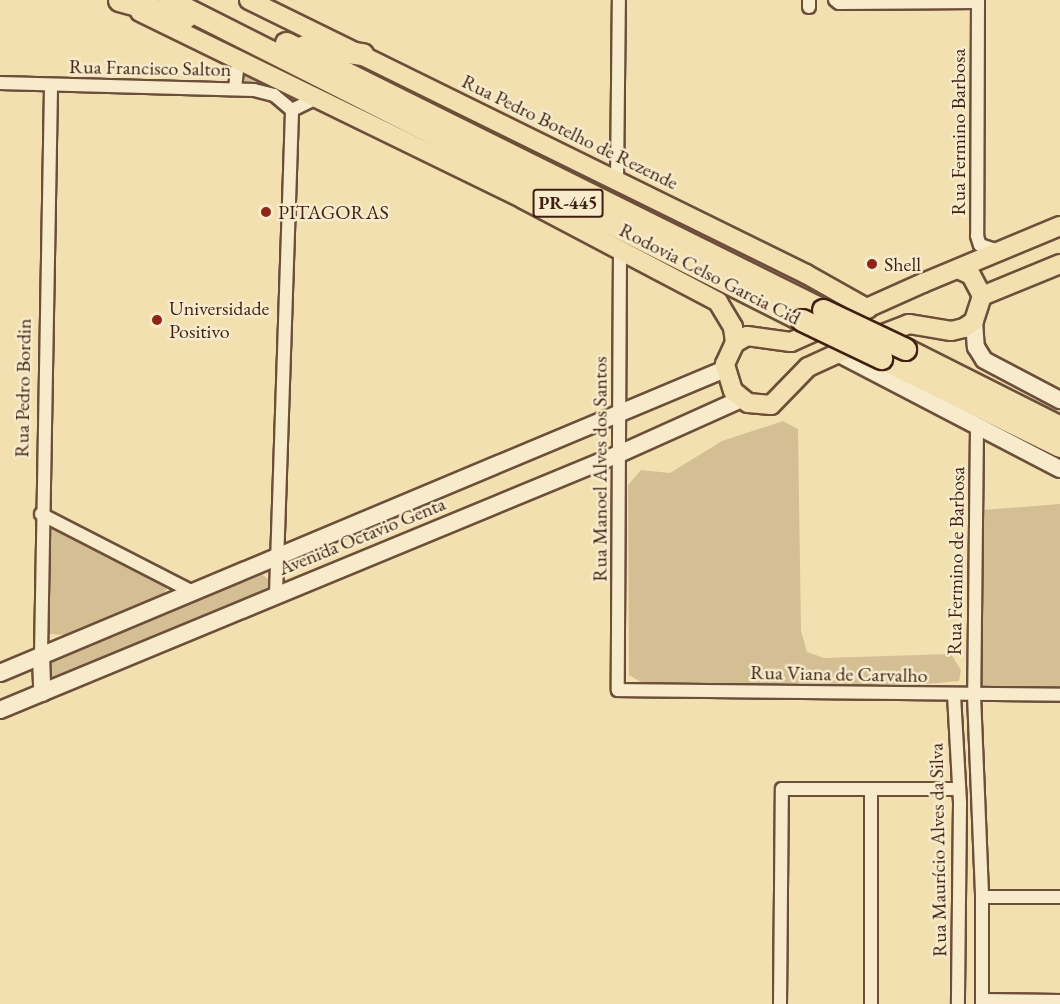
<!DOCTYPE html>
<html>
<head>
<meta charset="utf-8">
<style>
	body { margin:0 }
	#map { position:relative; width:1060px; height:1004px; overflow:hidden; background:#f3e0b0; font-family:"EB Garamond",serif }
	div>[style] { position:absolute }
	.green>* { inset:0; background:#d4bf95 }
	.roads { filter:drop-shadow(2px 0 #6c4f3a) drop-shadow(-2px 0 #6c4f3a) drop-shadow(0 2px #6c4f3a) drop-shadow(0 -2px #6c4f3a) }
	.street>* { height:12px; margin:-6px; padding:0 6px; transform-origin:6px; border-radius:6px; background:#f7ebcc }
	.secondary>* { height:16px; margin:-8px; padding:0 8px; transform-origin:8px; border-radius:8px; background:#f7ebcc }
	.primary>* { height:18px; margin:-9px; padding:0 9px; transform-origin:9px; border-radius:9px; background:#f3e0b0 }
	.highway>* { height:21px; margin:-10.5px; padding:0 10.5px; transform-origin:10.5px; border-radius:10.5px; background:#f3e0b0 }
	.bridges { filter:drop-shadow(2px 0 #3f1f12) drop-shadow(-2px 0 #3f1f12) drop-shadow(0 2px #3f1f12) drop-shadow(0 -2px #3f1f12) }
	.highway-bridge>* { height:21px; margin:-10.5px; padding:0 10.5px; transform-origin:10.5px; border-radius:10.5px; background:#f3e0b0 }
	.dots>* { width:16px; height:16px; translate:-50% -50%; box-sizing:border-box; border:3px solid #f7ebcc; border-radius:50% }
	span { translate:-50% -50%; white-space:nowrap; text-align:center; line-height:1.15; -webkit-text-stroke:5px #f7ebcc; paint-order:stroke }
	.shield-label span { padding:2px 4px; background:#f7ebcc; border:2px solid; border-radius:4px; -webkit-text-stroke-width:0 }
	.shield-label { font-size:18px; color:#3f1f12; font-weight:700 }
	.street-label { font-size:20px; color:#3f1f12 }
	.poi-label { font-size:20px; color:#3f1f12 }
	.left { translate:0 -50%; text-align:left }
</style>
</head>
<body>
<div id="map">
	<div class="green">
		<i style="clip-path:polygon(245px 72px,289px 92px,287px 97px,272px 88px,246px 83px,242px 78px)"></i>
		<i style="clip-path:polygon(783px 421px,798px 429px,801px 631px,807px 652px,824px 658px,951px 654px,961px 670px,959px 681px,906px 686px,725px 686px,641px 682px,629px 675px,628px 485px,641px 470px,670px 473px,722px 441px)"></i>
		<i style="clip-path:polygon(1060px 504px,1060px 691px,980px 690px,982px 510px)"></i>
		<i style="clip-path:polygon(59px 528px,165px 580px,167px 589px,162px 595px,68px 635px,50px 634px,45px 627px,46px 547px,53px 529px)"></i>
		<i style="clip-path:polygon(259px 572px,268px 579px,268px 588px,55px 680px,48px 678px,45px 660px)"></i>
	</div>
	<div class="roads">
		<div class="street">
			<i style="left:809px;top:0;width:7px;rotate:90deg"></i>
			<i style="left:835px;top:0;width:5px;rotate:37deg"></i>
			<i style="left:839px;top:3px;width:139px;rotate:-0.4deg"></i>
			<i style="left:978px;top:0;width:236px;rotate:90.2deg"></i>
			<i style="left:977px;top:236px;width:9px;rotate:72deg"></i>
			<i style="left:980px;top:245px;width:20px;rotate:18deg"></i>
			<i style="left:0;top:83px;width:254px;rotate:1.6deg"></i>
			<i style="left:254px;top:90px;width:21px;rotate:14deg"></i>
			<i style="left:274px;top:95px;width:23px;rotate:40deg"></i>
			<i style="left:235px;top:89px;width:28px;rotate:-84deg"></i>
			<i style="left:292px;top:110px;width:25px;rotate:-26deg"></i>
			<i style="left:617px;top:180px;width:180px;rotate:-89.4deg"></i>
			<i style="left:620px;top:250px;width:440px;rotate:90.3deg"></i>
			<i style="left:618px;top:690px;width:442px;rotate:0.6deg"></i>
			<i style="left:977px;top:427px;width:268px;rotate:90.6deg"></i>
			<i style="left:974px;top:695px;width:202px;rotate:87.7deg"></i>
			<i style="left:982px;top:897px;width:107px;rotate:90deg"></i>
			<i style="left:41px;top:514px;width:171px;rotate:27.2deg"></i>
			<i style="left:276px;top:594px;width:484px;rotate:-88.1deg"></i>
			<i style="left:41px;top:655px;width:570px;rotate:-88.99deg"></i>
			<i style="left:954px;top:695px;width:109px;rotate:86.8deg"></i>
			<i style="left:960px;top:804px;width:200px;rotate:90.6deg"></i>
			<i style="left:871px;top:789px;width:215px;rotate:90deg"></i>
			<i style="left:982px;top:897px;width:78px"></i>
			<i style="left:982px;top:1000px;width:78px;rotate:0.7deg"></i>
			<i style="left:780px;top:1004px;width:215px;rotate:-89.5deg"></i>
			<i style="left:782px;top:789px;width:175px"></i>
		</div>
		<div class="secondary">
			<i style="left:974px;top:321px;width:26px;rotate:86deg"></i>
			<i style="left:976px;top:347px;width:15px;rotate:58deg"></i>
			<i style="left:984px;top:360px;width:86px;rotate:27.8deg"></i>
			<i style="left:837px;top:353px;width:251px;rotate:27.5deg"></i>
			<i style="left:41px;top:655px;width:38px;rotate:88deg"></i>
			<i style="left:0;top:673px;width:786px;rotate:-22.75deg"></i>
			<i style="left:0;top:710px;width:670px;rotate:-22.47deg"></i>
			<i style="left:619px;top:454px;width:132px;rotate:-24.2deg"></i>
		</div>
		<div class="primary">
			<i style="left:249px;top:0;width:621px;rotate:26.19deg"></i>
			<i style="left:806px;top:274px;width:71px;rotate:29.4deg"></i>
			<i style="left:140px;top:12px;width:426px;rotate:26deg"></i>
			<i style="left:523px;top:199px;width:221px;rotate:27.8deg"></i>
			<i style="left:718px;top:302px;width:29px;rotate:59deg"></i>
			<i style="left:733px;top:327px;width:16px;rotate:83deg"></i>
			<i style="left:958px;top:269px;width:14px;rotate:25deg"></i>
			<i style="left:971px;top:275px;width:24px;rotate:62deg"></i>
			<i style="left:982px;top:296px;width:26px;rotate:108deg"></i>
			<i style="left:974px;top:321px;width:12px;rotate:145deg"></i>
			<i style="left:964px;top:328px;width:13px;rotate:167deg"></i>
			<i style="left:951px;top:331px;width:43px;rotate:-170.5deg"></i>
			<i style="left:909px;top:324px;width:45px;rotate:159.1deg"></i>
			<i style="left:867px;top:340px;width:65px;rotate:155.4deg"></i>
			<i style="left:808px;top:367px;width:53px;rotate:134.2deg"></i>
			<i style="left:771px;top:405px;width:23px;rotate:-175deg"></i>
			<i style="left:748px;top:403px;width:19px;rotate:-141deg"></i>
			<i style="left:733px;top:391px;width:28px;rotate:-107deg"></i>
			<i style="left:725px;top:364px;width:23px;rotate:-65deg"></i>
			<i style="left:735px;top:343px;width:14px;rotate:-30deg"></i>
			<i style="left:747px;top:336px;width:44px;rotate:7.8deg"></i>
			<i style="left:791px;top:342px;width:145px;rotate:-24.1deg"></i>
			<i style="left:923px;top:283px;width:148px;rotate:-22.6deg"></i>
			<i style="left:982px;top:296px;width:84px;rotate:-22.3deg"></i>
		</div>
		<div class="highway">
			<i style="left:119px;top:0;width:68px;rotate:15.3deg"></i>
			<i style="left:169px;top:0;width:709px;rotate:26.82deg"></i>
			<i style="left:286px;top:43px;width:600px;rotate:26.44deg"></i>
			<i style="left:304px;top:46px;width:59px;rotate:7.9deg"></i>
			<i style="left:905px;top:349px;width:174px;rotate:26.7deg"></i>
			<i style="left:881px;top:358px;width:199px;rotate:26.2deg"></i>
		</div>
	</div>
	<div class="bridges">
		<div class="highway-bridge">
			<i style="left:823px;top:310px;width:91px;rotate:25.4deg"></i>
			<i style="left:802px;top:320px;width:88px;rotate:25.7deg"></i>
		</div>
	</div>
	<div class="dots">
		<i style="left:266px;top:212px;background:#8f2418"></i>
		<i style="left:872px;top:264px;background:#8f2418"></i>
		<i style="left:157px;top:320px;background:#8f2418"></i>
	</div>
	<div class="shield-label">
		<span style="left:568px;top:203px">PR-445</span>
	</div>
	<div class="street-label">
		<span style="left:150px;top:68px;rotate:1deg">Rua Francisco Salton</span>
		<span style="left:570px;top:132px;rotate:26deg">Rua Pedro Botelho de Rezende</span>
		<span style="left:958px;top:132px;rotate:-90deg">Rua Fermino Barbosa</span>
		<span style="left:710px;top:274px;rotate:27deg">Rodovia Celso Garcia Cid</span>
		<span style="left:23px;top:388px;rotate:-89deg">Rua Pedro Bordin</span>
		<span style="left:600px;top:469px;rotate:-90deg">Rua Manoel Alves dos Santos</span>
		<span style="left:362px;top:536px;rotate:-22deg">Avenida Octavio Genta</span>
		<span style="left:956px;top:561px;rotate:-89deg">Rua Fermino de Barbosa</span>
		<span style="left:839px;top:674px;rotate:1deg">Rua Viana de Carvalho</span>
		<span style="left:938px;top:850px;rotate:-91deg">Rua Maurício Alves da Silva</span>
	</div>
	<div class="poi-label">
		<span class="left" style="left:278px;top:212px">PITAGORAS</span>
		<span class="left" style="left:884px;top:264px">Shell</span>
		<span class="left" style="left:169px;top:320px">Universidade<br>Positivo</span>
	</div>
</div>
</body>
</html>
